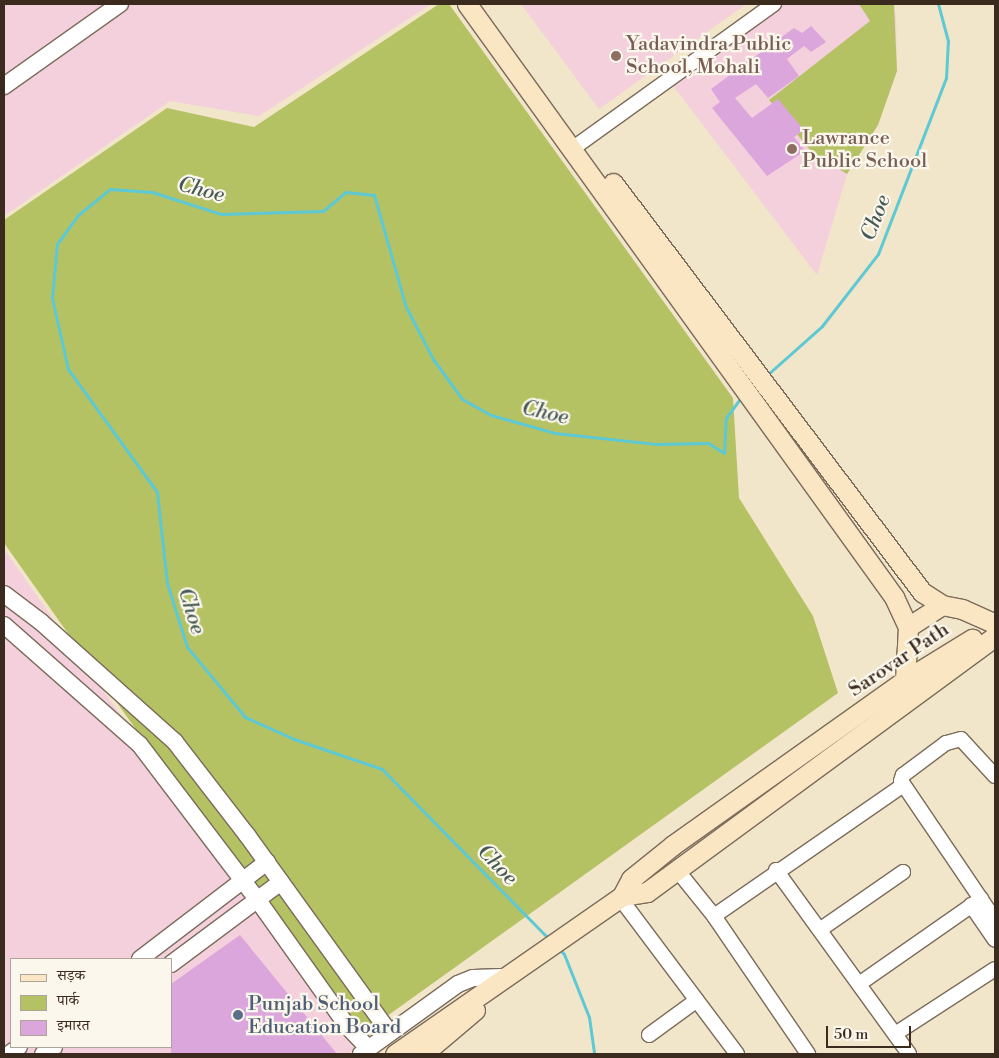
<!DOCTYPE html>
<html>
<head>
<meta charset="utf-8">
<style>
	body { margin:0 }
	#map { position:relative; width:999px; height:1058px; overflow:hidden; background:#f1e5ca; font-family:"Libre Bodoni","Noto Serif Devanagari",serif }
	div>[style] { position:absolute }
	.built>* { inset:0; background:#f4cfdc }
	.green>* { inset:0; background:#b5c264 }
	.stream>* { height:3px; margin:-1.5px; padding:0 1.5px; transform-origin:1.5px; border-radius:1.5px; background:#5cc9d4 }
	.building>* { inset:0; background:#dba6dc }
	.roads { filter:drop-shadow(1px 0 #7b6b5a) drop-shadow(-1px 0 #7b6b5a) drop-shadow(0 1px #7b6b5a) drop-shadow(0 -1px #7b6b5a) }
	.minor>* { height:14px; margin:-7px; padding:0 7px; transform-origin:7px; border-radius:7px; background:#fff }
	.tertiary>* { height:16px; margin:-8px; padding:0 8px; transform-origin:8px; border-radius:8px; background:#fff }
	.secondary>* { height:19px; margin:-9.5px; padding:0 9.5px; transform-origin:9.5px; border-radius:9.5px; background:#fbe6c3 }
	.dots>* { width:14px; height:14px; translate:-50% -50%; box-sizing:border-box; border:2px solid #fbf7ec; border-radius:50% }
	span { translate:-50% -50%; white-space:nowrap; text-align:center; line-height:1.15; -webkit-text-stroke:4.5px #fbf7ec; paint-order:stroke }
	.education-label { font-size:20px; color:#785e54 }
	.left { translate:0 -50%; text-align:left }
	.street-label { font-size:20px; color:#3b2a1e }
	.service-label { font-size:20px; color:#4e5e75 }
	.water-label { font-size:21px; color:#455a55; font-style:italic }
	.frame { position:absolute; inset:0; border:5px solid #3b2a1e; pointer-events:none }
	.legend { position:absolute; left:10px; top:958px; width:162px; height:90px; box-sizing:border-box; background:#fbf7ec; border:1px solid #aea59a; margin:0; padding:6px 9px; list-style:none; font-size:15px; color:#3b2a1e }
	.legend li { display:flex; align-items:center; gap:10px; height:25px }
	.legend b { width:25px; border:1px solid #aea59a }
	.scale { position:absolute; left:826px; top:1026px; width:85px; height:22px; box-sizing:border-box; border:2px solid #3b2a1e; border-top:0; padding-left:6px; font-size:15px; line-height:18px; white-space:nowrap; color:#3b2a1e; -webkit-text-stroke:4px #fbf7ec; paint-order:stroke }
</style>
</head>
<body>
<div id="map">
	<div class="built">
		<i style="clip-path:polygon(4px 4px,431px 4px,259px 116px,170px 101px,4px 216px)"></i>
		<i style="clip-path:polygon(521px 4px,746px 4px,599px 109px)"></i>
		<i style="clip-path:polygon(783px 4px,894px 4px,896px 18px,897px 71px,878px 125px,847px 174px,817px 275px,671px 83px)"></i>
		<i style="clip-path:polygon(evenodd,4px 549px,355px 1049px,347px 1054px,4px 1054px,4px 549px,11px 959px,171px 959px,171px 1047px,11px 1047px,11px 959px)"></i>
	</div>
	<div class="green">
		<i style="clip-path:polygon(439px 4px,449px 4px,733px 398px,739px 498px,813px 616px,838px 693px,355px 1039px,4px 543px,4px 220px,167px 108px,254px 127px)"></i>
		<i style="clip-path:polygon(859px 4px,894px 4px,897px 71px,878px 125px,847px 174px,810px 150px,769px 100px,870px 21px)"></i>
	</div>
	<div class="stream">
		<i style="left:767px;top:375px;width:74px;rotate:-41.7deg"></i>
		<i style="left:822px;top:326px;width:91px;rotate:-52.1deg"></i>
		<i style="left:878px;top:254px;width:189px;rotate:-68.9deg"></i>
		<i style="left:946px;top:78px;width:37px;rotate:-87deg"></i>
		<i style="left:948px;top:41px;width:38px;rotate:-105deg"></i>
		<i style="left:548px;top:938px;width:237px;rotate:-134.5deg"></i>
		<i style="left:382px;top:769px;width:93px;rotate:-161.2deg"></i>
		<i style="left:294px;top:739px;width:54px;rotate:-155.8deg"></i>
		<i style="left:245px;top:717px;width:91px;rotate:-129.6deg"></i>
		<i style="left:187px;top:647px;width:67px;rotate:-107.4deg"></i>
		<i style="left:167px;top:583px;width:92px;rotate:-96.3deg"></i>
		<i style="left:157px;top:492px;width:152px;rotate:-125.9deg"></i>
		<i style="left:68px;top:369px;width:73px;rotate:-102.7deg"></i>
		<i style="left:52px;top:298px;width:54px;rotate:-84.7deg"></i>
		<i style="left:57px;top:244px;width:36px;rotate:-54deg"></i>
		<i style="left:78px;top:215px;width:41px;rotate:-39.1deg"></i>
		<i style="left:110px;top:189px;width:42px;rotate:4.1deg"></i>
		<i style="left:152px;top:192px;width:72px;rotate:17.7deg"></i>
		<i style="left:221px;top:214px;width:102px;rotate:-1.7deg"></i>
		<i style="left:323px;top:211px;width:30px;rotate:-40deg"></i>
		<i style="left:346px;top:192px;width:28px;rotate:6deg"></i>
		<i style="left:374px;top:195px;width:116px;rotate:74.1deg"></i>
		<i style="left:406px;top:307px;width:59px;rotate:62.6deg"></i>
		<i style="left:433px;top:359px;width:49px;rotate:54.1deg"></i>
		<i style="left:462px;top:399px;width:33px;rotate:29deg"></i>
		<i style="left:491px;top:415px;width:66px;rotate:15.7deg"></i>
		<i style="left:555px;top:433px;width:103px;rotate:6.2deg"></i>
		<i style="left:657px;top:444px;width:51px;rotate:-1.1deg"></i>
		<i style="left:708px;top:443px;width:19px;rotate:32deg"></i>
		<i style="left:724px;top:453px;width:35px;rotate:-87deg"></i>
		<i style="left:726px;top:418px;width:26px;rotate:-54deg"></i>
		<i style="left:558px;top:948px;width:8px;rotate:45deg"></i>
		<i style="left:564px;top:954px;width:68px;rotate:68.4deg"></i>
		<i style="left:589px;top:1017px;width:37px;rotate:82deg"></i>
	</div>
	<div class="building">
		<i style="clip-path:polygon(811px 26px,826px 42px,811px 52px,804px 46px,787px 59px,799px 76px,768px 98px,756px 84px,735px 98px,752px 118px,778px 99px,804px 130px,794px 137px,805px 151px,767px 176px,712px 108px,720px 102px,711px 89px,794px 28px,802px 33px)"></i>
		<i style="clip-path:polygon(240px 935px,337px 1054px,171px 1054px,171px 984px)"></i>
	</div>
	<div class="roads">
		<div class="minor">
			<i style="left:572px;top:149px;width:249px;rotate:-35.7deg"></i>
			<i style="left:995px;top:776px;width:50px;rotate:-132.6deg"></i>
			<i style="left:961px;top:739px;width:16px;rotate:165deg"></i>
			<i style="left:946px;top:743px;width:54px;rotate:143.3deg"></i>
			<i style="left:903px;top:775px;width:6px;rotate:108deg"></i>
			<i style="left:901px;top:781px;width:168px;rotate:55.9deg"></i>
			<i style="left:677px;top:870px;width:59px;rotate:51.2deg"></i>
			<i style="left:714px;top:916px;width:167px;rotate:55.7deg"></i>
			<i style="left:776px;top:870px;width:227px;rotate:54.1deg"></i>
			<i style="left:620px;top:898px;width:195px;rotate:53.1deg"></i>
			<i style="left:971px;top:905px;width:42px;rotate:55.6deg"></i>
			<i style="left:714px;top:916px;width:229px;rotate:-34.7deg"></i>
			<i style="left:821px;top:929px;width:100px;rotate:-34.8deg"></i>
			<i style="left:859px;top:984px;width:149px;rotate:-34.9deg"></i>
			<i style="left:895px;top:1034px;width:119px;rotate:-33deg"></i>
			<i style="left:649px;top:1035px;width:59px;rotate:-36.1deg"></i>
		</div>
		<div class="tertiary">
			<i style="left:4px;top:86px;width:142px;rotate:-35.3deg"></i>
			<i style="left:4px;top:594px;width:46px;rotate:37.1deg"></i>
			<i style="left:41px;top:622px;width:180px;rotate:41.8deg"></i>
			<i style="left:175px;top:742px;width:118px;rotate:52.3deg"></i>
			<i style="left:247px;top:835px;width:243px;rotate:54.2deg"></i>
			<i style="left:4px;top:625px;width:181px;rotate:41.4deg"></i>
			<i style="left:140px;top:745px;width:193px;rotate:52.8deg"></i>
			<i style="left:257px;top:899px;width:157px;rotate:54.6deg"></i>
			<i style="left:348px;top:1027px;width:30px;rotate:46deg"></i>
			<i style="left:140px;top:959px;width:160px;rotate:-37.4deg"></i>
			<i style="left:171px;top:964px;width:137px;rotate:-36.7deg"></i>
			<i style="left:9px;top:1054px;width:12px;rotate:-35deg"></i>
			<i style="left:43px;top:1054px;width:13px;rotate:-32deg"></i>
			<i style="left:361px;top:1054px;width:120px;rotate:-35.8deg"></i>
			<i style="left:458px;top:984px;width:16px;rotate:-22deg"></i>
			<i style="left:473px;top:978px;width:29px;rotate:-2deg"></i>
		</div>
		<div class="secondary">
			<i style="left:467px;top:4px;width:731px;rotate:54.24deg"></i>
			<i style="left:894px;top:597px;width:33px;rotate:65deg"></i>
			<i style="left:908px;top:627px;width:53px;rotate:93.2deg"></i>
			<i style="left:613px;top:183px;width:513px;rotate:52.93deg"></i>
			<i style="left:922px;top:592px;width:24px;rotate:33deg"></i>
			<i style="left:942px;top:605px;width:20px;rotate:11deg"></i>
			<i style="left:962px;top:609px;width:36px;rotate:24deg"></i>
			<i style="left:908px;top:627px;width:40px;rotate:-32.9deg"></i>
			<i style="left:622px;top:896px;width:19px;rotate:-62deg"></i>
			<i style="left:631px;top:879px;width:54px;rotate:-39deg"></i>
			<i style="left:673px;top:845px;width:285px;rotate:-35.4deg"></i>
			<i style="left:905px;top:680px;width:79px;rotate:-31.5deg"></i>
			<i style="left:395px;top:1054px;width:277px;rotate:-34.8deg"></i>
			<i style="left:622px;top:896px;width:25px;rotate:-9deg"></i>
			<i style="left:647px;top:892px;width:432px;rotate:-36.3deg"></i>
			<i style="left:423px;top:1054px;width:68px;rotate:-40.2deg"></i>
		</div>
	</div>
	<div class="dots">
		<i style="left:616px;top:56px;background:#8d6e63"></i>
		<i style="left:792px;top:149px;background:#8d6e63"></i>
		<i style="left:238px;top:1015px;background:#5c6f8a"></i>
	</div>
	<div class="education-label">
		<span class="left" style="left:626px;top:56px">Yadavindra Public<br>School, Mohali</span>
		<span class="left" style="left:802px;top:150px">Lawrance<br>Public School</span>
	</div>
	<div class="street-label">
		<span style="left:899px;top:660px;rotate:-34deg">Sarovar Path</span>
	</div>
	<div class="service-label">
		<span class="left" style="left:248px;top:1016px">Punjab School<br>Education Board</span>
	</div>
	<div class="water-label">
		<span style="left:201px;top:190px;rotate:15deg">Choe</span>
		<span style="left:876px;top:218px;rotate:-69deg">Choe</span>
		<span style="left:545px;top:413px;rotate:13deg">Choe</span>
		<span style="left:191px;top:611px;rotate:73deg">Choe</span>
		<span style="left:497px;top:865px;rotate:46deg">Choe</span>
	</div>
	<div class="frame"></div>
	<ul class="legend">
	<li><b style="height:6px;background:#fbe6c3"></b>सड़क</li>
	<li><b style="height:14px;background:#b5c264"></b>पार्क</li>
	<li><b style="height:14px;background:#dba6dc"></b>इमारत</li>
	</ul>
	<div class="scale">50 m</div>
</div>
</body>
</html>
